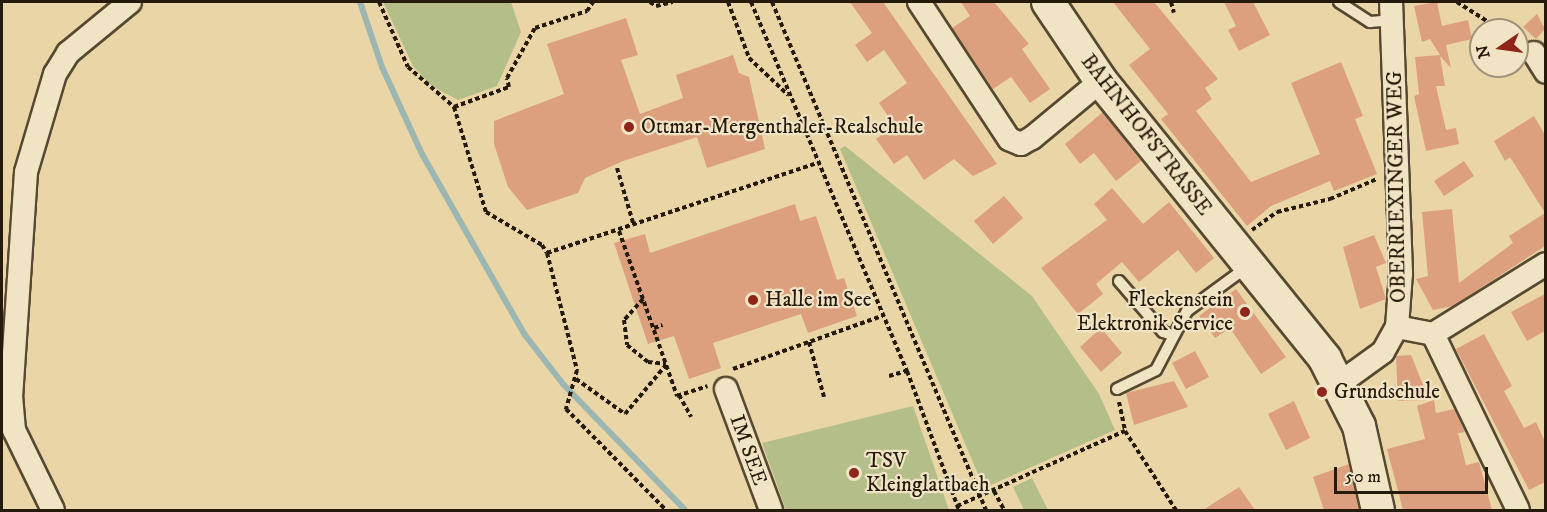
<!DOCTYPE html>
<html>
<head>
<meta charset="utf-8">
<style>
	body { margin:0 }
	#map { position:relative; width:1547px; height:512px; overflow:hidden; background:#e9d5a5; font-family:"IM FELL DW Pica",serif }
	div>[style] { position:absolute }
	.green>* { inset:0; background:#b3be89 }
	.stream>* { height:6px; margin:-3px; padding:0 3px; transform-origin:3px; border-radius:3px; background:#9cb6b2 }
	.building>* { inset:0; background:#dda07e }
	.path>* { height:4px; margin-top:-2px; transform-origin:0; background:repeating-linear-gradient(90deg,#261a0a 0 4.5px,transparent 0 7.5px) }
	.roads { filter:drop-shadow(2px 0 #574931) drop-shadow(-2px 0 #574931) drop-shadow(0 2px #574931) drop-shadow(0 -2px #574931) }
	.service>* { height:10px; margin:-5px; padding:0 5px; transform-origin:5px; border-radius:5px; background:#f1e4c4 }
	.minor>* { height:22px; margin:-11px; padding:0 11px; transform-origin:11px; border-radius:11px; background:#f1e4c4 }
	.secondary>* { height:32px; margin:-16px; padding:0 16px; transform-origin:16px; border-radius:16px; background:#f1e4c4 }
	.dots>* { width:16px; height:16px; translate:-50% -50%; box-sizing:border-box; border:3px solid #f1e4c4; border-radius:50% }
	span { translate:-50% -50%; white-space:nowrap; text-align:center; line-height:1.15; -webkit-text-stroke:4.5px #f1e4c4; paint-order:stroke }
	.poi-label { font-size:21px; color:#261a0a }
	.left { translate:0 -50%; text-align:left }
	.right { translate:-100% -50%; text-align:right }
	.street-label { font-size:21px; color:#261a0a }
	.frame { position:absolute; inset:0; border:3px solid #261a0a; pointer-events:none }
	.north { position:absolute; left:1469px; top:18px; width:60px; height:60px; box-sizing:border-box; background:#f1e4c4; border:2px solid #a0937a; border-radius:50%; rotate:257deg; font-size:16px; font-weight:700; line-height:24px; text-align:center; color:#261a0a }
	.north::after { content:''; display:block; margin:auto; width:21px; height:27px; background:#8f2418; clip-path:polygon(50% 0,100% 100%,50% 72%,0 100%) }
	.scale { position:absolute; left:1334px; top:467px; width:154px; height:27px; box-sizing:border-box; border:3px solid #261a0a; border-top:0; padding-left:8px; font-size:18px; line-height:21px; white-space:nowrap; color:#261a0a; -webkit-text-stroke:4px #f1e4c4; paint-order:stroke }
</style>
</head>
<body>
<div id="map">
	<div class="green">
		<i style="clip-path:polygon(383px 2px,511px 2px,521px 32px,497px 86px,458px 100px,432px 86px,413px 66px)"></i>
		<i style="clip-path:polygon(845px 146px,1032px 296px,1099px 394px,1115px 430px,984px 488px,840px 149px)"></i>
		<i style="clip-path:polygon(913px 406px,949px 510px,786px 510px,762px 443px)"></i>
		<i style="clip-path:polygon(1032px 478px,1048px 510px,1024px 510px,1013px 487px)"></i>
	</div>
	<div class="stream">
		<i style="left:360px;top:2px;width:69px;rotate:71.3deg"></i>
		<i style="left:382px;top:67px;width:96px;rotate:65.3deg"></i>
		<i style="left:422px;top:154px;width:208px;rotate:60.4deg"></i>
		<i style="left:525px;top:335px;width:62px;rotate:52.2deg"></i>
		<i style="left:563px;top:384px;width:175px;rotate:45.9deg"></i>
	</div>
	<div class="building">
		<i style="clip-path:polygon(850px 2px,883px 2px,997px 164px,973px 176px,954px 159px,924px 180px,907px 155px,894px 164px,876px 139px,895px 126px,879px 103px,907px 83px,884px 50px,867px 62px,855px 45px,872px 33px)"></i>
		<i style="clip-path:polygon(961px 2px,994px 2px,1029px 44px,1022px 49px,1050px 89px,1030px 103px,1011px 77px,993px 89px,952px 28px,970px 16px)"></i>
		<i style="clip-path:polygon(1113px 2px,1154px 2px,1218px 79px,1205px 88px,1212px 99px,1196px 111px,1251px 182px,1320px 154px,1291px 83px,1341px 62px,1363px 116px,1355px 119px,1377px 174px,1334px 191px,1330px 181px,1271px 206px,1247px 226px,1161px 119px,1168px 114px,1129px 65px,1150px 49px)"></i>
		<i style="clip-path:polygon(1224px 2px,1253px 2px,1270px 35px,1239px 51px,1228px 30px,1236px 26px)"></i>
		<i style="clip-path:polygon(1437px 2px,1442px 26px,1468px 20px,1472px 39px,1446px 45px,1451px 68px,1440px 56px,1445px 86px,1436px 86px,1446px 130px,1456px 128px,1459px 144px,1426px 151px,1414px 96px,1419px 94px,1415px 57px,1440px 55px,1430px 39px,1422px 42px,1414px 6px)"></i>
		<i style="clip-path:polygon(1537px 14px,1545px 29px,1536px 39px,1523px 27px)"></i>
		<i style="clip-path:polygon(626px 18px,638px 55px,621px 60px,640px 114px,683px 98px,676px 75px,733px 55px,739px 73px,749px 77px,765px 149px,707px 168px,697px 137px,623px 161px,585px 178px,578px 193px,527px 210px,508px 187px,494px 144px,494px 121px,564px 94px,547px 44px)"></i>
		<i style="clip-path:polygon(1103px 112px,1141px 161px,1116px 181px,1094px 153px,1080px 164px,1065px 144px)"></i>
		<i style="clip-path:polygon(1534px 116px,1545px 135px,1545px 246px,1453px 306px,1433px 310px,1416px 279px,1428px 276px,1422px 212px,1452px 209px,1459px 283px,1513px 243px,1509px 236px,1545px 213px,1510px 157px,1505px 161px,1494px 141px)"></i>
		<i style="clip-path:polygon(1464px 161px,1474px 176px,1444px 196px,1434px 181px)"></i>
		<i style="clip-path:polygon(1112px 188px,1143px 224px,1169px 202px,1214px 258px,1196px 273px,1178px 250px,1139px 282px,1122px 262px,1096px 284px,1103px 294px,1078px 314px,1041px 268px,1107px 220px,1094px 204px)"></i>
		<i style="clip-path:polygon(1004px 196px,1023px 218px,993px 244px,974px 221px)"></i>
		<i style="clip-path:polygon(795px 204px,800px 221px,816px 216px,837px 280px,844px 278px,857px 316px,808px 333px,801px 314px,713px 343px,721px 368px,689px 379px,674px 336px,648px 344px,614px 243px,645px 234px,650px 253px)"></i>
		<i style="clip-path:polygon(1374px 235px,1386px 263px,1376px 267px,1386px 299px,1360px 309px,1343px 247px)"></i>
		<i style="clip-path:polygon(1236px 289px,1286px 357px,1261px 374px,1230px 328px,1215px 338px,1199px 316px)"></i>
		<i style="clip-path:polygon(1545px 294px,1545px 331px,1527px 341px,1511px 312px)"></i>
		<i style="clip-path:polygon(1101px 328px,1122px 353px,1101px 372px,1080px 347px)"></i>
		<i style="clip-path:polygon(1484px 334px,1512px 386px,1504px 391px,1524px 428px,1536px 422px,1545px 442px,1545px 482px,1529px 490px,1456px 349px)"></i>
		<i style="clip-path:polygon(1195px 351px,1209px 377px,1186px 389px,1172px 363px)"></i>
		<i style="clip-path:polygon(1411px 355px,1429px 400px,1398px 401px,1396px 356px)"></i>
		<i style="clip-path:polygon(1174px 381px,1188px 407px,1134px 425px,1126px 393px)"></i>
		<i style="clip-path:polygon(1434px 400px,1436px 413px,1454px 409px,1465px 432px,1458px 433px,1466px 465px,1479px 462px,1492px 510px,1403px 510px,1387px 449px,1425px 439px,1417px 406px)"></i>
		<i style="clip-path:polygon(1294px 401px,1310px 438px,1286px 450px,1268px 414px)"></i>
		<i style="clip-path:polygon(1349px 464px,1360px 510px,1324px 510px,1313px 477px)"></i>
		<i style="clip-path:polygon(1239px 487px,1255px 510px,1203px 510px)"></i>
	</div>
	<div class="path">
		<i style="left:379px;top:2px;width:71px;rotate:66deg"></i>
		<i style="left:408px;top:67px;width:61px;rotate:41deg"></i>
		<i style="left:454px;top:107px;width:110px;rotate:73.1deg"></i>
		<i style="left:486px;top:212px;width:65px;rotate:30.5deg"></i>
		<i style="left:542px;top:245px;width:9px;rotate:58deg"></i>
		<i style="left:547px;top:253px;width:121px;rotate:75.6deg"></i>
		<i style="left:577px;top:370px;width:41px;rotate:105.8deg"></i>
		<i style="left:566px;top:409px;width:142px;rotate:45.3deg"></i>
		<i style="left:650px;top:2px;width:7px;rotate:34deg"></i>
		<i style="left:656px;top:6px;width:17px;rotate:-13deg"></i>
		<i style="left:728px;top:2px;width:60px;rotate:69.4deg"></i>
		<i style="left:749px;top:58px;width:54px;rotate:43.5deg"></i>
		<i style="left:751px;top:2px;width:401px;rotate:67.1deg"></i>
		<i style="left:907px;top:371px;width:148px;rotate:69.5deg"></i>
		<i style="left:772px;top:2px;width:551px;rotate:67.16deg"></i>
		<i style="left:1171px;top:2px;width:11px;rotate:75deg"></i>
		<i style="left:1457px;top:2px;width:52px;rotate:32.5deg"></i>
		<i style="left:454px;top:107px;width:59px;rotate:-20deg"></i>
		<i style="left:509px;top:87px;width:9px;rotate:-103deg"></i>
		<i style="left:507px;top:78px;width:57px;rotate:-60.8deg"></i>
		<i style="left:535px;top:28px;width:55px;rotate:-18.1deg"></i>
		<i style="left:587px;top:11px;width:11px;rotate:-56deg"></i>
		<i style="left:617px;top:168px;width:60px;rotate:73.7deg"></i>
		<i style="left:1252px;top:230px;width:31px;rotate:-36deg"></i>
		<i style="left:1277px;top:212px;width:55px;rotate:-13.8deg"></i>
		<i style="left:1330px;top:199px;width:51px;rotate:-23.1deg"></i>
		<i style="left:619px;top:231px;width:175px;rotate:70.6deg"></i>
		<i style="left:677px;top:396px;width:32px;rotate:-18deg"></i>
		<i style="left:547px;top:253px;width:286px;rotate:-18.4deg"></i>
		<i style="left:643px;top:299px;width:28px;rotate:132deg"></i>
		<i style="left:624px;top:320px;width:25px;rotate:83deg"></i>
		<i style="left:627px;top:345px;width:27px;rotate:39deg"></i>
		<i style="left:648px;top:362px;width:18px;rotate:6deg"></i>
		<i style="left:654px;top:328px;width:9px;rotate:-18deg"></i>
		<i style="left:809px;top:342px;width:57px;rotate:74.7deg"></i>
		<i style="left:733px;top:369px;width:158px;rotate:-19.6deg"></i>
		<i style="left:889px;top:376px;width:19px;rotate:-16deg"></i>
		<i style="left:576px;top:379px;width:60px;rotate:35.5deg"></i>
		<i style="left:625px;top:414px;width:64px;rotate:-50.1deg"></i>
		<i style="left:679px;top:395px;width:25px;rotate:61deg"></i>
		<i style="left:1119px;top:402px;width:30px;rotate:78deg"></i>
		<i style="left:1125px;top:431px;width:94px;rotate:57.2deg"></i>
		<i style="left:994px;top:491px;width:21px;rotate:62deg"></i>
		<i style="left:957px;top:506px;width:184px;rotate:-24.1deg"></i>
	</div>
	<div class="roads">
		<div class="service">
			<i style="left:1339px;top:2px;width:37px;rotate:33deg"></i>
			<i style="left:1370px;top:22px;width:23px;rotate:-5deg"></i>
			<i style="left:1119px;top:281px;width:67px;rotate:49.2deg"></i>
			<i style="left:1163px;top:332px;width:10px;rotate:17deg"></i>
			<i style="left:1117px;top:389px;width:43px;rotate:-26deg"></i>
			<i style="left:1156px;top:370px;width:67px;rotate:-62.3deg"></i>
			<i style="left:1187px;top:311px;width:74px;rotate:-36.3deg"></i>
		</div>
		<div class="minor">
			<i style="left:919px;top:2px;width:164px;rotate:56.7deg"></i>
			<i style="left:1009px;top:139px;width:13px;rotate:23deg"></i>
			<i style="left:1021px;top:144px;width:13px;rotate:-29deg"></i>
			<i style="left:1032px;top:138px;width:89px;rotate:-39.6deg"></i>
			<i style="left:1534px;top:53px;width:22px;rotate:58deg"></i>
			<i style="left:1397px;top:327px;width:37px;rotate:11deg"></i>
			<i style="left:1433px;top:334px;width:195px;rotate:64.2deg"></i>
			<i style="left:1433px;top:334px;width:133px;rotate:-31.8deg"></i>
			<i style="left:1340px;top:383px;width:53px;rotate:-35.8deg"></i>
			<i style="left:1383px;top:352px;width:29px;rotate:-61deg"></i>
			<i style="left:1397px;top:327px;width:54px;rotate:-85.8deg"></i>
			<i style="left:1401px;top:273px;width:271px;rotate:-92.1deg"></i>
			<i style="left:726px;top:389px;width:129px;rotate:69.6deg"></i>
			<i style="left:53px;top:510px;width:89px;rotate:-116deg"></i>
			<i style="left:14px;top:430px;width:32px;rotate:-95deg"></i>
			<i style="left:11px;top:398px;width:226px;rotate:-86.2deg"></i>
			<i style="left:26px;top:172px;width:102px;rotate:-73.5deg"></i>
			<i style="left:55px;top:74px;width:25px;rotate:-58deg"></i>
			<i style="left:68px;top:53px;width:80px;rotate:-39.4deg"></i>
		</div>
		<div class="secondary">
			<i style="left:1048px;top:2px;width:95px;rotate:56.1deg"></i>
			<i style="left:1101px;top:81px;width:357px;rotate:51.1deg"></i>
			<i style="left:1325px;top:359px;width:75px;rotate:63.1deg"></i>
			<i style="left:1359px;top:426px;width:86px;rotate:77.3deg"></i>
		</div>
	</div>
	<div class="dots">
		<i style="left:629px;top:127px;background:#8f2418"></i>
		<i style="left:753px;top:300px;background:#8f2418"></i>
		<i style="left:1245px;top:312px;background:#8f2418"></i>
		<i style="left:1322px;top:392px;background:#8f2418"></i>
		<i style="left:854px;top:473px;background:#8f2418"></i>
	</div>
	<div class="poi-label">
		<span class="left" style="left:641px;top:127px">Ottmar-Mergenthaler-Realschule</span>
		<span class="left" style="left:765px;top:300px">Halle im See</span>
		<span class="right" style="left:1233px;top:312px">Fleckenstein<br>Elektronik Service</span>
		<span class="left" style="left:1334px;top:392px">Grundschule</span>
		<span class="left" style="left:866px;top:473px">TSV<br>Kleinglattbach</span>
	</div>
	<div class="street-label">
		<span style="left:1146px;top:135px;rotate:52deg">BAHNHOFSTRASSE</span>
		<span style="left:1397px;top:187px;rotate:-91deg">OBERRIEXINGER WEG</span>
		<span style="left:748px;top:450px;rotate:70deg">IM SEE</span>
	</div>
	<div class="frame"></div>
	<div class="north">N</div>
	<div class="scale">50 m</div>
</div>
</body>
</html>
